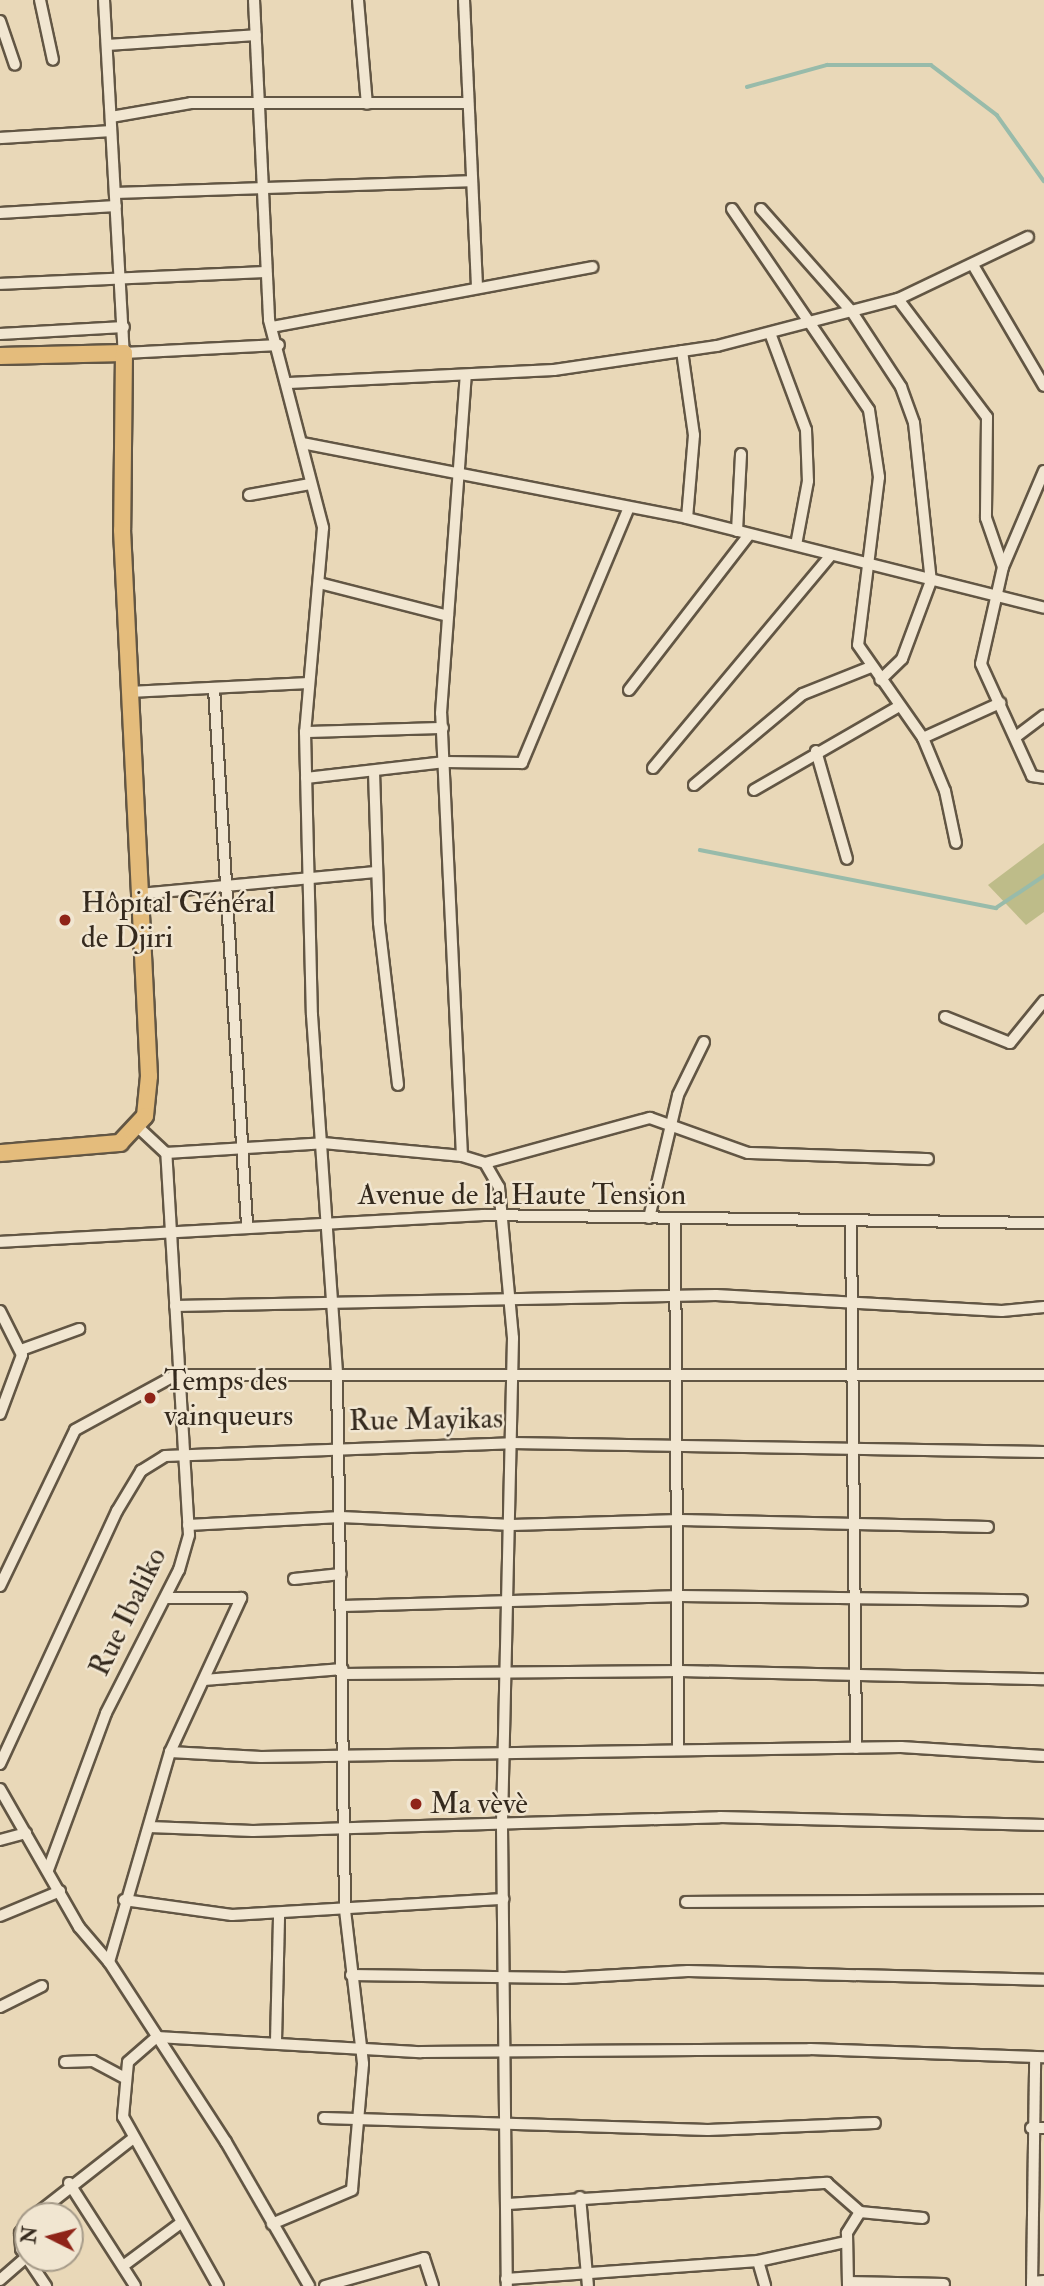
<!DOCTYPE html>
<html>
<head>
<meta charset="utf-8">
<style>
	body { margin:0 }
	#map { position:relative; width:1044px; height:2286px; overflow:hidden; background:#e9d8b8; font-family:"IM FELL Double Pica",serif }
	div>[style] { position:absolute }
	.green>* { inset:0; background:#bebc89 }
	.stream>* { height:3.5px; margin:-1.75px; padding:0 1.75px; transform-origin:1.75px; border-radius:1.75px; background:#98bbaa }
	.roads { filter:drop-shadow(2px 0 #625644) drop-shadow(-2px 0 #625644) drop-shadow(0 2px #625644) drop-shadow(0 -2px #625644) }
	.street>* { height:10px; margin:-5px; padding:0 5px; transform-origin:5px; border-radius:5px; background:#f1e6d1 }
	.primary>* { height:16px; margin:-8px; padding:0 8px; transform-origin:8px; border-radius:8px; background:#e4bc7c }
	.dots>* { width:19px; height:19px; translate:-50% -50%; box-sizing:border-box; border:4px solid #f1e6d1; border-radius:50% }
	span { translate:-50% -50%; white-space:nowrap; text-align:center; line-height:1.15; -webkit-text-stroke:5px #f1e6d1; paint-order:stroke }
	.poi-label { font-size:30px; color:#352a1e }
	.left { translate:0 -50%; text-align:left }
	.street-label { font-size:30px; color:#352a1e }
	.north { position:absolute; left:14px; top:2202px; width:70px; height:70px; box-sizing:border-box; background:#f1e6d1; border:2px solid #a69b89; border-radius:50%; rotate:276deg; font-size:19px; font-weight:700; line-height:28px; text-align:center; color:#352a1e }
	.north::after { content:''; display:block; margin:auto; width:24px; height:32px; background:#8f2418; clip-path:polygon(50% 0,100% 100%,50% 72%,0 100%) }
</style>
</head>
<body>
<div id="map">
	<div class="green">
		<i style="clip-path:polygon(1044px 843px,1044px 912px,1026px 925px,988px 885px)"></i>
	</div>
	<div class="stream">
		<i style="left:747px;top:87px;width:83px;rotate:-15.4deg"></i>
		<i style="left:827px;top:65px;width:104px"></i>
		<i style="left:931px;top:65px;width:83px;rotate:37.1deg"></i>
		<i style="left:997px;top:115px;width:81px;rotate:54.5deg"></i>
		<i style="left:700px;top:850px;width:302px;rotate:11.1deg"></i>
		<i style="left:996px;top:908px;width:58px;rotate:-33.7deg"></i>
	</div>
	<div class="roads">
		<div class="street">
			<i style="left:40px;top:0;width:61px;rotate:77.8deg"></i>
			<i style="left:104px;top:0;width:354px;rotate:86.8deg"></i>
			<i style="left:124px;top:353px;width:155px;rotate:-3deg"></i>
			<i style="left:254px;top:0;width:320px;rotate:87.3deg"></i>
			<i style="left:269px;top:320px;width:215px;rotate:75.4deg"></i>
			<i style="left:323px;top:528px;width:205px;rotate:95deg"></i>
			<i style="left:305px;top:732px;width:283px;rotate:88.6deg"></i>
			<i style="left:312px;top:1015px;width:361px;rotate:86deg"></i>
			<i style="left:337px;top:1375px;width:535px;rotate:89.14deg"></i>
			<i style="left:345px;top:1910px;width:155px;rotate:83.3deg"></i>
			<i style="left:363px;top:2064px;width:126px;rotate:95deg"></i>
			<i style="left:352px;top:2190px;width:87px;rotate:157deg"></i>
			<i style="left:358px;top:0;width:104px;rotate:85.1deg"></i>
			<i style="left:464px;top:0;width:288px;rotate:87.4deg"></i>
			<i style="left:0;top:21px;width:46px;rotate:71.2deg"></i>
			<i style="left:107px;top:45px;width:149px;rotate:-3.8deg"></i>
			<i style="left:111px;top:117px;width:81px;rotate:-9.9deg"></i>
			<i style="left:191px;top:103px;width:274px"></i>
			<i style="left:0;top:138px;width:111px;rotate:-3.6deg"></i>
			<i style="left:115px;top:193px;width:354px;rotate:-1.9deg"></i>
			<i style="left:732px;top:209px;width:243px;rotate:55.7deg"></i>
			<i style="left:869px;top:410px;width:68px;rotate:81.5deg"></i>
			<i style="left:879px;top:477px;width:169px;rotate:97.1deg"></i>
			<i style="left:858px;top:645px;width:113px;rotate:55deg"></i>
			<i style="left:923px;top:738px;width:57px;rotate:67.5deg"></i>
			<i style="left:945px;top:791px;width:53px;rotate:78.1deg"></i>
			<i style="left:761px;top:209px;width:137px;rotate:48.5deg"></i>
			<i style="left:852px;top:312px;width:90px;rotate:56.8deg"></i>
			<i style="left:901px;top:387px;width:38px;rotate:70deg"></i>
			<i style="left:914px;top:423px;width:159px;rotate:83.9deg"></i>
			<i style="left:931px;top:581px;width:83px;rotate:110.4deg"></i>
			<i style="left:902px;top:659px;width:30px;rotate:136deg"></i>
			<i style="left:0;top:213px;width:116px;rotate:-3.5deg"></i>
			<i style="left:973px;top:265px;width:140px;rotate:59.6deg"></i>
			<i style="left:0;top:284px;width:266px;rotate:-2.6deg"></i>
			<i style="left:898px;top:299px;width:148px;rotate:53deg"></i>
			<i style="left:987px;top:417px;width:101px;rotate:90.6deg"></i>
			<i style="left:986px;top:518px;width:52px;rotate:70.9deg"></i>
			<i style="left:272px;top:327px;width:326px;rotate:-10.6deg"></i>
			<i style="left:770px;top:333px;width:103px;rotate:69.6deg"></i>
			<i style="left:806px;top:430px;width:51px;rotate:87.8deg"></i>
			<i style="left:808px;top:481px;width:65px;rotate:100.6deg"></i>
			<i style="left:0;top:334px;width:124px;rotate:-3.2deg"></i>
			<i style="left:682px;top:351px;width:85px;rotate:81.9deg"></i>
			<i style="left:694px;top:435px;width:83px;rotate:94.8deg"></i>
			<i style="left:289px;top:383px;width:265px;rotate:-2.8deg"></i>
			<i style="left:554px;top:370px;width:165px;rotate:-8.4deg"></i>
			<i style="left:717px;top:346px;width:187px;rotate:-14.6deg"></i>
			<i style="left:898px;top:299px;width:144px;rotate:-25.5deg"></i>
			<i style="left:302px;top:443px;width:392px;rotate:11deg"></i>
			<i style="left:687px;top:518px;width:368px;rotate:14.1deg"></i>
			<i style="left:1044px;top:471px;width:104px;rotate:113.1deg"></i>
			<i style="left:1003px;top:567px;width:99px;rotate:102.8deg"></i>
			<i style="left:981px;top:664px;width:123px;rotate:65.5deg"></i>
			<i style="left:1032px;top:776px;width:12px;rotate:9deg"></i>
			<i style="left:249px;top:495px;width:62px;rotate:-10.2deg"></i>
			<i style="left:737px;top:531px;width:77px;rotate:-87deg"></i>
			<i style="left:319px;top:583px;width:133px;rotate:14.3deg"></i>
			<i style="left:214px;top:688px;width:537px;rotate:86.48deg"></i>
			<i style="left:629px;top:690px;width:196px;rotate:-52.3deg"></i>
			<i style="left:129px;top:692px;width:180px;rotate:-2.9deg"></i>
			<i style="left:305px;top:732px;width:138px;rotate:-1.7deg"></i>
			<i style="left:1017px;top:736px;width:34px;rotate:-37deg"></i>
			<i style="left:923px;top:738px;width:85px;rotate:-24.4deg"></i>
			<i style="left:816px;top:751px;width:112px;rotate:74deg"></i>
			<i style="left:653px;top:768px;width:278px;rotate:-50.1deg"></i>
			<i style="left:374px;top:772px;width:151px;rotate:88.1deg"></i>
			<i style="left:379px;top:923px;width:163px;rotate:83.3deg"></i>
			<i style="left:306px;top:778px;width:140px;rotate:-6.6deg"></i>
			<i style="left:445px;top:762px;width:77px;rotate:0.7deg"></i>
			<i style="left:522px;top:763px;width:274px;rotate:-67.3deg"></i>
			<i style="left:694px;top:785px;width:142px;rotate:-39.9deg"></i>
			<i style="left:803px;top:694px;width:73px;rotate:-21.7deg"></i>
			<i style="left:754px;top:790px;width:166px;rotate:-30deg"></i>
			<i style="left:139px;top:894px;width:238px;rotate:-5.3deg"></i>
			<i style="left:945px;top:1017px;width:70px;rotate:21.8deg"></i>
			<i style="left:1010px;top:1043px;width:54px;rotate:-51deg"></i>
			<i style="left:139px;top:1128px;width:37px;rotate:43deg"></i>
			<i style="left:166px;top:1153px;width:157px;rotate:-3.6deg"></i>
			<i style="left:323px;top:1143px;width:140px;rotate:5.3deg"></i>
			<i style="left:462px;top:1156px;width:24px;rotate:17deg"></i>
			<i style="left:485px;top:1163px;width:28px;rotate:60deg"></i>
			<i style="left:499px;top:1187px;width:152px;rotate:84.7deg"></i>
			<i style="left:513px;top:1338px;width:489px;rotate:91.3deg"></i>
			<i style="left:502px;top:1827px;width:459px;rotate:89.4deg"></i>
			<i style="left:462px;top:1156px;width:443px;rotate:-92.7deg"></i>
			<i style="left:441px;top:713px;width:339px;rotate:-85.8deg"></i>
			<i style="left:485px;top:1163px;width:171px;rotate:-15.3deg"></i>
			<i style="left:650px;top:1118px;width:104px;rotate:19.7deg"></i>
			<i style="left:748px;top:1153px;width:180px;rotate:1.9deg"></i>
			<i style="left:649px;top:1218px;width:126px;rotate:-76.7deg"></i>
			<i style="left:678px;top:1095px;width:59px;rotate:-63.9deg"></i>
			<i style="left:675px;top:1219px;width:530px;rotate:89.68deg"></i>
			<i style="left:851px;top:1223px;width:525px;rotate:89.45deg"></i>
			<i style="left:0;top:1242px;width:484px;rotate:-3.2deg"></i>
			<i style="left:483px;top:1215px;width:561px;rotate:0.82deg"></i>
			<i style="left:175px;top:1306px;width:541px;rotate:-1.16deg"></i>
			<i style="left:716px;top:1295px;width:286px;rotate:3.2deg"></i>
			<i style="left:1002px;top:1311px;width:42px;rotate:-5.4deg"></i>
			<i style="left:0;top:1311px;width:49px;rotate:63.4deg"></i>
			<i style="left:22px;top:1355px;width:63px;rotate:110.4deg"></i>
			<i style="left:21px;top:1350px;width:62px;rotate:-19.9deg"></i>
			<i style="left:188px;top:1525px;width:153px;rotate:-3deg"></i>
			<i style="left:341px;top:1517px;width:171px;rotate:2.7deg"></i>
			<i style="left:512px;top:1525px;width:168px;rotate:-1.7deg"></i>
			<i style="left:680px;top:1520px;width:308px;rotate:1.3deg"></i>
			<i style="left:294px;top:1579px;width:47px;rotate:-6.1deg"></i>
			<i style="left:0;top:1586px;width:173px;rotate:-64.3deg"></i>
			<i style="left:75px;top:1430px;width:115px;rotate:-28.6deg"></i>
			<i style="left:176px;top:1375px;width:868px"></i>
			<i style="left:343px;top:1606px;width:338px;rotate:-1.7deg"></i>
			<i style="left:681px;top:1596px;width:341px;rotate:0.7deg"></i>
			<i style="left:343px;top:1674px;width:338px;rotate:-0.5deg"></i>
			<i style="left:681px;top:1671px;width:363px;rotate:1.3deg"></i>
			<i style="left:204px;top:1680px;width:139px;rotate:-4.5deg"></i>
			<i style="left:170px;top:1752px;width:91px;rotate:3.1deg"></i>
			<i style="left:261px;top:1757px;width:640px;rotate:-0.9deg"></i>
			<i style="left:901px;top:1747px;width:143px;rotate:3.6deg"></i>
			<i style="left:0;top:1764px;width:279px;rotate:-65.2deg"></i>
			<i style="left:117px;top:1511px;width:47px;rotate:-59deg"></i>
			<i style="left:141px;top:1471px;width:28px;rotate:-32deg"></i>
			<i style="left:165px;top:1456px;width:347px;rotate:-2.1deg"></i>
			<i style="left:512px;top:1443px;width:532px;rotate:0.97deg"></i>
			<i style="left:0;top:1789px;width:159px;rotate:60.2deg"></i>
			<i style="left:79px;top:1927px;width:46px;rotate:49.4deg"></i>
			<i style="left:109px;top:1962px;width:215px;rotate:57deg"></i>
			<i style="left:226px;top:2142px;width:166px;rotate:60deg"></i>
			<i style="left:149px;top:1827px;width:104px;rotate:2.2deg"></i>
			<i style="left:253px;top:1831px;width:467px;rotate:-1.7deg"></i>
			<i style="left:720px;top:1817px;width:324px;rotate:1.4deg"></i>
			<i style="left:0;top:1840px;width:27px;rotate:-15deg"></i>
			<i style="left:48px;top:1870px;width:167px;rotate:-69.7deg"></i>
			<i style="left:106px;top:1713px;width:161px;rotate:-63deg"></i>
			<i style="left:179px;top:1570px;width:36px;rotate:-74deg"></i>
			<i style="left:189px;top:1535px;width:383px;rotate:-93.4deg"></i>
			<i style="left:124px;top:1900px;width:109px;rotate:7.9deg"></i>
			<i style="left:232px;top:1915px;width:272px;rotate:-3.4deg"></i>
			<i style="left:686px;top:1902px;width:358px;rotate:-0.3deg"></i>
			<i style="left:0;top:1916px;width:65px;rotate:-22.6deg"></i>
			<i style="left:109px;top:1962px;width:219px;rotate:-73.8deg"></i>
			<i style="left:170px;top:1752px;width:170px;rotate:-65.2deg"></i>
			<i style="left:241px;top:1598px;width:75px;rotate:180deg"></i>
			<i style="left:351px;top:1975px;width:214px;rotate:0.8deg"></i>
			<i style="left:565px;top:1978px;width:123px;rotate:-3.3deg"></i>
			<i style="left:688px;top:1971px;width:356px;rotate:1.4deg"></i>
			<i style="left:0;top:2007px;width:47px;rotate:-26.6deg"></i>
			<i style="left:276px;top:2041px;width:127px;rotate:-88.6deg"></i>
			<i style="left:65px;top:2062px;width:28px;rotate:-2deg"></i>
			<i style="left:93px;top:2061px;width:34px;rotate:28deg"></i>
			<i style="left:324px;top:2118px;width:384px;rotate:1.8deg"></i>
			<i style="left:708px;top:2130px;width:167px;rotate:-2.4deg"></i>
			<i style="left:1031px;top:2128px;width:13px"></i>
			<i style="left:69px;top:2183px;width:122px;rotate:57.3deg"></i>
			<i style="left:580px;top:2197px;width:89px;rotate:84.9deg"></i>
			<i style="left:508px;top:2204px;width:320px;rotate:-3.8deg"></i>
			<i style="left:827px;top:2183px;width:44px;rotate:41.3deg"></i>
			<i style="left:860px;top:2212px;width:25px;rotate:122deg"></i>
			<i style="left:847px;top:2233px;width:53px;rotate:88.9deg"></i>
			<i style="left:860px;top:2212px;width:63px;rotate:5.4deg"></i>
			<i style="left:34px;top:2216px;width:123px;rotate:-38.1deg"></i>
			<i style="left:28px;top:2222px;width:14px;rotate:126deg"></i>
			<i style="left:20px;top:2233px;width:16px;rotate:86deg"></i>
			<i style="left:21px;top:2249px;width:45px;rotate:56deg"></i>
			<i style="left:758px;top:2261px;width:26px;rotate:74deg"></i>
			<i style="left:123px;top:2266px;width:72px;rotate:-36.6deg"></i>
			<i style="left:506px;top:2279px;width:253px;rotate:-4.1deg"></i>
			<i style="left:758px;top:2261px;width:90px;rotate:-12.2deg"></i>
			<i style="left:0;top:2280px;width:35px;rotate:-41deg"></i>
			<i style="left:848px;top:2282px;width:96px;rotate:1.2deg"></i>
			<i style="left:1032px;top:2282px;width:12px;rotate:-5deg"></i>
			<i style="left:218px;top:2286px;width:194px;rotate:-119.3deg"></i>
			<i style="left:123px;top:2117px;width:55px;rotate:-84.8deg"></i>
			<i style="left:128px;top:2062px;width:38px;rotate:-41deg"></i>
			<i style="left:157px;top:2037px;width:264px;rotate:3.3deg"></i>
			<i style="left:421px;top:2052px;width:389px;rotate:-0.4deg"></i>
			<i style="left:810px;top:2049px;width:234px;rotate:2deg"></i>
			<i style="left:325px;top:2286px;width:103px;rotate:-15.8deg"></i>
			<i style="left:424px;top:2258px;width:29px;rotate:72deg"></i>
			<i style="left:1032px;top:2286px;width:229px;rotate:-89.2deg"></i>
		</div>
		<div class="primary">
			<i style="left:0;top:356px;width:124px;rotate:-1.4deg"></i>
			<i style="left:124px;top:353px;width:177px;rotate:90.6deg"></i>
			<i style="left:122px;top:530px;width:547px;rotate:87.17deg"></i>
			<i style="left:149px;top:1076px;width:40px;rotate:95.7deg"></i>
			<i style="left:145px;top:1116px;width:37px;rotate:133deg"></i>
			<i style="left:120px;top:1143px;width:120px;rotate:175.2deg"></i>
		</div>
	</div>
	<div class="dots">
		<i style="left:65px;top:920px;background:#8f2418"></i>
		<i style="left:150px;top:1398px;background:#8f2418"></i>
		<i style="left:416px;top:1804px;background:#8f2418"></i>
	</div>
	<div class="poi-label">
		<span class="left" style="left:81px;top:920px">Hôpital Général<br>de Djiri</span>
		<span class="left" style="left:164px;top:1398px">Temps des<br>vainqueurs</span>
		<span class="left" style="left:430px;top:1804px">Ma vèvè</span>
	</div>
	<div class="street-label">
		<span style="left:522px;top:1195px">Avenue de la Haute Tension</span>
		<span style="left:426px;top:1420px;rotate:-1deg">Rue Mayikas</span>
		<span style="left:128px;top:1612px;rotate:-64deg">Rue Ibaliko</span>
	</div>
	<div class="north">N</div>
</div>
</body>
</html>
